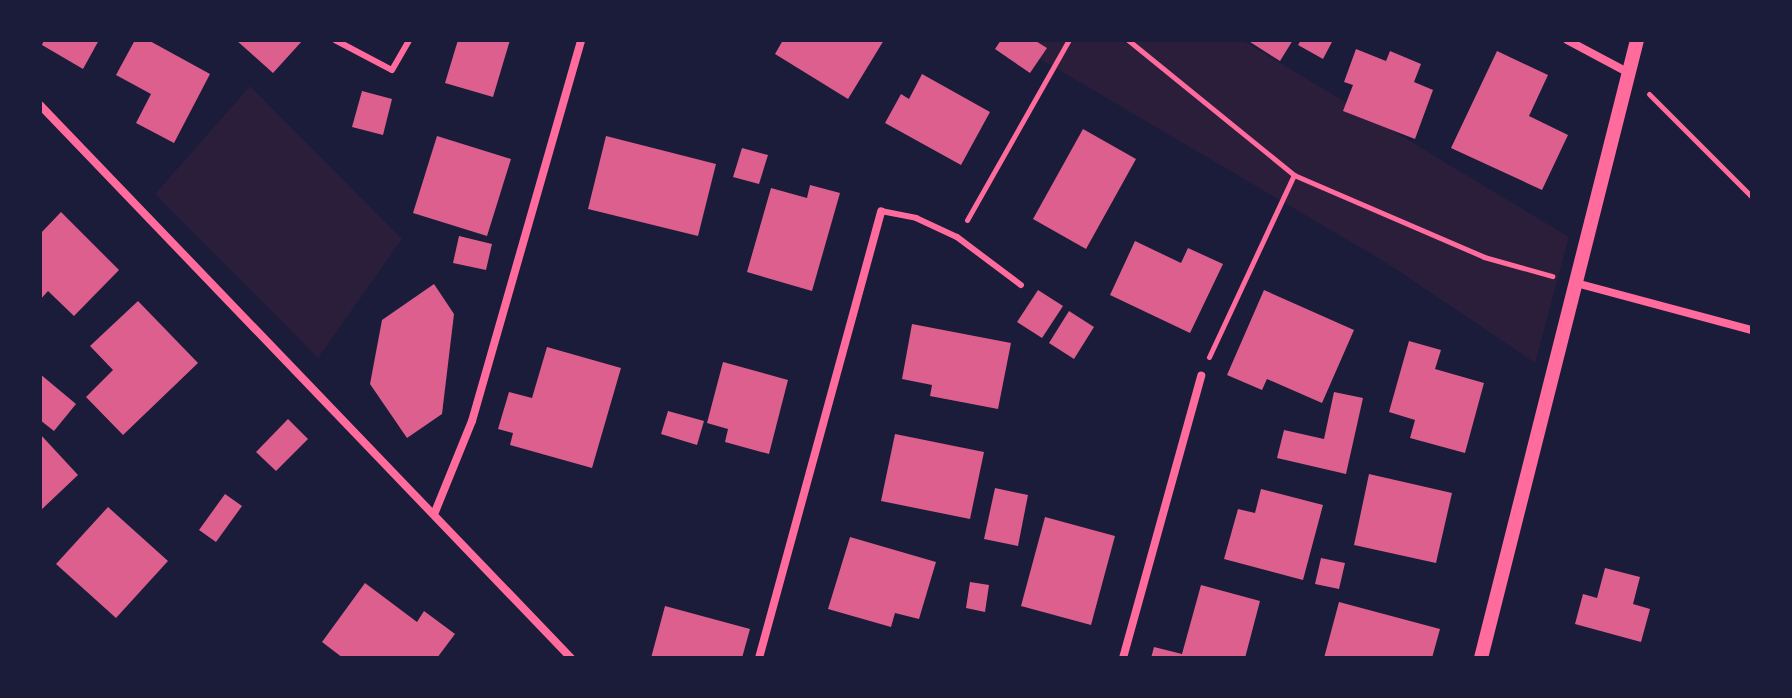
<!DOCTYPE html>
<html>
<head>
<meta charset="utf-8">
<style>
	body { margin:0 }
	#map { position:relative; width:1792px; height:698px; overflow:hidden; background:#1b1b3a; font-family:Cabin,sans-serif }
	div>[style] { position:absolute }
	.green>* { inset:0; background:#2a1e3b }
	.building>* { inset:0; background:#dd5f8e }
	.path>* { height:5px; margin:-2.5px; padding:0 2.5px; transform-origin:2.5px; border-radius:2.5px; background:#ff6b9d }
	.service>* { height:6px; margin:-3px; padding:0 3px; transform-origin:3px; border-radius:3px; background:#ff6b9d }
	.minor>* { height:8px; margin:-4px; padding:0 4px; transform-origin:4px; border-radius:4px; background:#ff6b9d }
	.tertiary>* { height:14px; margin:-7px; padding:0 7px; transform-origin:7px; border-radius:7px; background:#ff6b9d }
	span { translate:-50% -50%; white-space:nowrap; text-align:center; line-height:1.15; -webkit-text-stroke:6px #1b1b3a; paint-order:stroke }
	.frame { position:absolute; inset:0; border:42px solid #1b1b3a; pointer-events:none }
</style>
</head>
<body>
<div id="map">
	<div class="green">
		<i style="clip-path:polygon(1008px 40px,1242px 40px,1569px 237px,1535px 363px,1390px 265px)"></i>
		<i style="clip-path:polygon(250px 86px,402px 239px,318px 358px,155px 194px)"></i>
	</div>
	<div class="building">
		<i style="clip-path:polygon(44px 40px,99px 40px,83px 69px,42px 45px)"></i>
		<i style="clip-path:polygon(135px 40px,148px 40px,210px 74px,174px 143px,136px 123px,151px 94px,116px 75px)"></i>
		<i style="clip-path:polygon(236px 40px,303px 40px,273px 73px)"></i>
		<i style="clip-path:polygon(458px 40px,510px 40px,493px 97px,445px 83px)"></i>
		<i style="clip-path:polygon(783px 40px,884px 40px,848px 99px,775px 54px)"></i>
		<i style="clip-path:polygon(1001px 40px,1034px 40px,1047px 48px,1030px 73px,995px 49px)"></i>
		<i style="clip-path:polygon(1247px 40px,1293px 40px,1280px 61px)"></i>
		<i style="clip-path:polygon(1301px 40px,1333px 40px,1323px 59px,1298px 45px)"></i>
		<i style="clip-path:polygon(1356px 49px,1386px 61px,1390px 51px,1421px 64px,1414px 82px,1433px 90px,1415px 139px,1343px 111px,1353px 85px,1344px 82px)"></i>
		<i style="clip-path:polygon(1497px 51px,1548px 75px,1529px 116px,1568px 135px,1542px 190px,1451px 148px)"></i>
		<i style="clip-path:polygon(922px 74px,990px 112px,961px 165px,885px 123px,901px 94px,909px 99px)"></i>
		<i style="clip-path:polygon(362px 91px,392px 99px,383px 135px,352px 127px)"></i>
		<i style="clip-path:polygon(1083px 129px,1136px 159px,1086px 249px,1033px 219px)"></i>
		<i style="clip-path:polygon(437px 136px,511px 159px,487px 236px,413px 213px)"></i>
		<i style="clip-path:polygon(606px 136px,716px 164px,698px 236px,588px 209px)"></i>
		<i style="clip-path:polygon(742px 148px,768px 155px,759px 184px,733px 177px)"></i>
		<i style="clip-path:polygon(810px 185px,840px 193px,812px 291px,747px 272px,771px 188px,807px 198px)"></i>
		<i style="clip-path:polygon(61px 212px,119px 270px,74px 316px,48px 291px,40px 300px,40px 234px)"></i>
		<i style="clip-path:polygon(459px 236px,492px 244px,486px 270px,453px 263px)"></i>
		<i style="clip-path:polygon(1135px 241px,1181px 263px,1188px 248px,1223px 264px,1190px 333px,1110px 295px)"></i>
		<i style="clip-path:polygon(434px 284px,454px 314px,442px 414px,407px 438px,370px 384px,382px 320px)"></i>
		<i style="clip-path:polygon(1038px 290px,1063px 306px,1042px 338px,1017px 322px)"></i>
		<i style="clip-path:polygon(1264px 290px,1354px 330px,1322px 403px,1267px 379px,1262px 390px,1227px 375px)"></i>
		<i style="clip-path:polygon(138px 301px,198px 363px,123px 435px,86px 397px,113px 370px,90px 346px)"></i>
		<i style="clip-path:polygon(1069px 311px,1094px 327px,1074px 359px,1049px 343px)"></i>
		<i style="clip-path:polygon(912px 324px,1011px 343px,998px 409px,930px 396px,932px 385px,902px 379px)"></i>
		<i style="clip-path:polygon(1409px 341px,1441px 350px,1435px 369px,1484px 383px,1465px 453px,1410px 438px,1415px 420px,1389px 412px)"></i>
		<i style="clip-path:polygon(547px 347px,621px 368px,592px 468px,510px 445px,513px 433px,498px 429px,509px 392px,532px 398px)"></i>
		<i style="clip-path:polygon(723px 362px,788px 380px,769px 454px,725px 442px,728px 429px,707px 423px)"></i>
		<i style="clip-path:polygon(40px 374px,76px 404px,54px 431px,40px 420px)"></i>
		<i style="clip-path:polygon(1334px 392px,1363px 398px,1346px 474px,1277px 458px,1284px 430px,1324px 439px)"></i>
		<i style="clip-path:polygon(668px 411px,704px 421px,697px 445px,661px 434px)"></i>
		<i style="clip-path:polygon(288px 419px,308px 439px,276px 471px,256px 452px)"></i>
		<i style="clip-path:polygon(40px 434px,78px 475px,40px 511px)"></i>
		<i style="clip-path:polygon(895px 434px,984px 452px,970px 519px,881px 501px)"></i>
		<i style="clip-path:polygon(1369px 474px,1452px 493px,1436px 563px,1354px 545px)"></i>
		<i style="clip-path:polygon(995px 488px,1028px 495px,1018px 546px,984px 539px)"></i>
		<i style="clip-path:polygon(1261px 489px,1323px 505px,1303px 580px,1224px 559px,1238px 509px,1255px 513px)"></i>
		<i style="clip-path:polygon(225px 494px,242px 506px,216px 542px,199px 530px)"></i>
		<i style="clip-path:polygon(108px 507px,168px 561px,116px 618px,56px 564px)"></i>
		<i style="clip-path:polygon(1045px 517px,1115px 536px,1091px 625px,1021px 606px)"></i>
		<i style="clip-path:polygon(850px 537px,936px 562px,919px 619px,895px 613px,891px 627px,828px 609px)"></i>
		<i style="clip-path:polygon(1321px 558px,1345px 563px,1339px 589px,1315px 584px)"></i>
		<i style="clip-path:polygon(1605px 568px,1640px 577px,1633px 604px,1650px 609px,1641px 642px,1575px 624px,1583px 594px,1597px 598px)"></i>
		<i style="clip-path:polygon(970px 582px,989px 585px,985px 612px,966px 608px)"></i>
		<i style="clip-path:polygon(365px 583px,417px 622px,424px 611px,455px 634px,437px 658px,343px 658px,322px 642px)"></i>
		<i style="clip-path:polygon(1201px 585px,1260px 601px,1245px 658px,1151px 658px,1154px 647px,1182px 654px)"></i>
		<i style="clip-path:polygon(1339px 602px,1440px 629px,1432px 658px,1324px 658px)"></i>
		<i style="clip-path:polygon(665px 606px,750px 629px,742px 658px,651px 658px)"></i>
	</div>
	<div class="path">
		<i style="left:1128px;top:40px;width:214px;rotate:39.1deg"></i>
		<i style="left:1294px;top:175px;width:207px;rotate:23.3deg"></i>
		<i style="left:1484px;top:257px;width:71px;rotate:15.6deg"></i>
		<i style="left:1649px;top:94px;width:146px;rotate:45deg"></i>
		<i style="left:967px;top:220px;width:207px;rotate:-60.5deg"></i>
		<i style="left:1209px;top:357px;width:201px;rotate:-65deg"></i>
	</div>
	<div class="service">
		<i style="left:335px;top:40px;width:64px;rotate:27.8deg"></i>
		<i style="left:392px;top:70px;width:34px;rotate:-60deg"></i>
		<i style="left:881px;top:211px;width:36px;rotate:11deg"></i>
		<i style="left:916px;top:218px;width:45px;rotate:24.9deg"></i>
		<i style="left:957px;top:237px;width:80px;rotate:36.9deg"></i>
	</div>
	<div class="minor">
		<i style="left:1567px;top:40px;width:70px;rotate:28deg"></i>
		<i style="left:40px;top:105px;width:767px;rotate:46.16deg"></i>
		<i style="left:1576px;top:283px;width:182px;rotate:15deg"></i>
		<i style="left:435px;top:512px;width:98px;rotate:-67.9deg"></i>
		<i style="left:472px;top:421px;width:396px;rotate:-74deg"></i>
		<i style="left:759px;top:658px;width:463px;rotate:-74.7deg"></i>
		<i style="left:1123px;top:658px;width:293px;rotate:-74.5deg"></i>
	</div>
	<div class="tertiary">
		<i style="left:1481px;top:658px;width:637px;rotate:-75.83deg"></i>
	</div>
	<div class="frame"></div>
</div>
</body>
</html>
